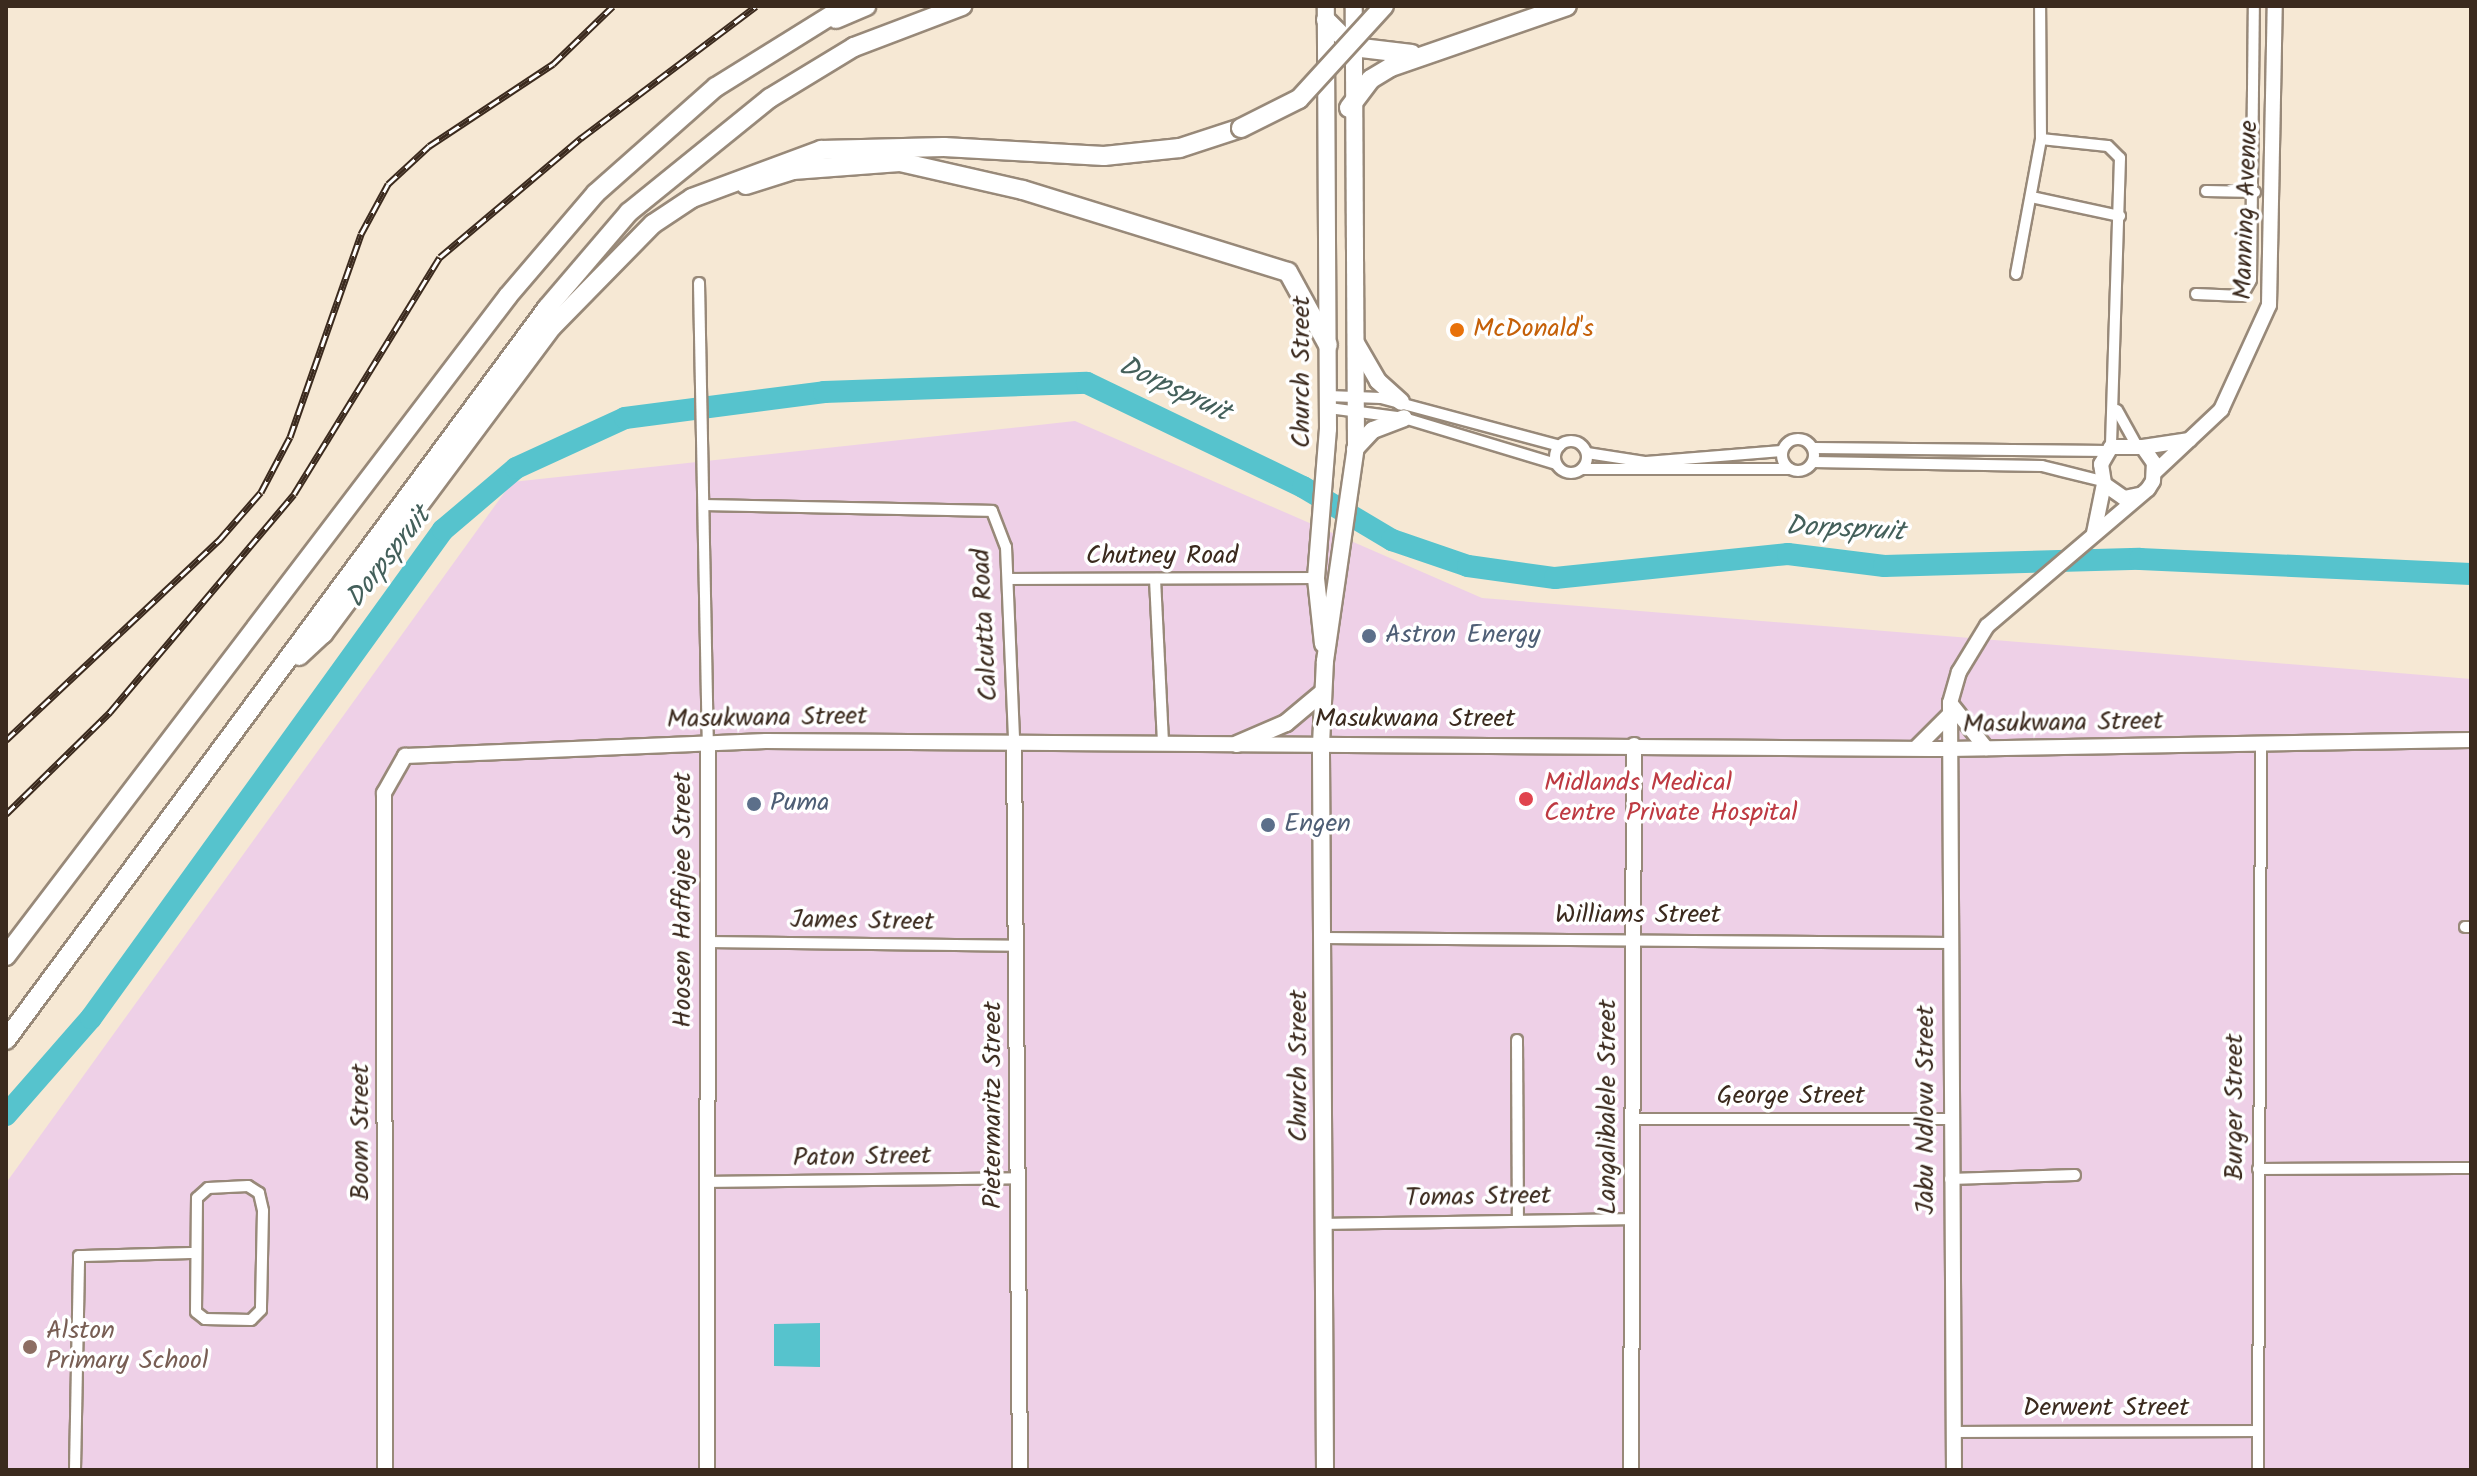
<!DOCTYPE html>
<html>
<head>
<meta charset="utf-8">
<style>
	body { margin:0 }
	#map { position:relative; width:2477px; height:1476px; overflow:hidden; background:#f6e8d4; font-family:Kalam,sans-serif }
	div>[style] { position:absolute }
	.built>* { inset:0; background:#eed0e7 }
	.water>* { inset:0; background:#56c3cd }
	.river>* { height:22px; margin:-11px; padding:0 11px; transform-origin:11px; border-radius:11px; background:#56c3cd }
	.roads { filter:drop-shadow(2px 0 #988979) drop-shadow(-2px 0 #988979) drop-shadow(0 2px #988979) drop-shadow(0 -2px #988979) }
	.street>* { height:10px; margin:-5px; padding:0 5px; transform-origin:5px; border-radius:5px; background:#fff }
	.street>.ring { margin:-5px; padding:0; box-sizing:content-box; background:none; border:10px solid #fff; border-radius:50% }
	.secondary>* { height:14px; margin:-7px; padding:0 7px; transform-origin:7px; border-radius:7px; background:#fff }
	.primary>* { height:16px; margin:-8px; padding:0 8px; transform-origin:8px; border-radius:8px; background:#fff }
	.highway>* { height:18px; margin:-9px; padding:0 9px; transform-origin:9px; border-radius:9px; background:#fff }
	.rail>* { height:7px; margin-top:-3.5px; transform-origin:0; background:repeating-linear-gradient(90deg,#fff 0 12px,#3b2a1e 0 24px); box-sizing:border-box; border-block:2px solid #3b2a1e }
	.bridges { filter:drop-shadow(2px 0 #988979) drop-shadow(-2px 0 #988979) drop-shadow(0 2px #988979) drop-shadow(0 -2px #988979) }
	.highway-bridge>* { height:18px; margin:-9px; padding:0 9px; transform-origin:9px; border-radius:9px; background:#fff }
	.dots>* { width:22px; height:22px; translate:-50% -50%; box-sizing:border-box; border:4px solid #fff; border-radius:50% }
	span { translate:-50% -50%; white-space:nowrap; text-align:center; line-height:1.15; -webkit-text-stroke:7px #fff; paint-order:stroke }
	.street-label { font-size:26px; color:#3b2a1e }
	.food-label { font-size:26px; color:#c56008 }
	.left { translate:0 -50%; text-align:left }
	.service-label { font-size:26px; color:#4e5e75 }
	.health-label { font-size:26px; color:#be3a42 }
	.education-label { font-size:26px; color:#785e54 }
	.water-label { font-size:28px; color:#44605b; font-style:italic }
	.frame { position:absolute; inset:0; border:8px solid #3b2a1e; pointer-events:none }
</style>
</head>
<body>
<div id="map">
	<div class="built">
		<i style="clip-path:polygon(1075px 421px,1482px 598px,2471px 679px,2471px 1470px,6px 1470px,6px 1183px,512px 482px)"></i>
	</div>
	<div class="water">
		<i style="clip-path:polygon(820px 1323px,820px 1367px,774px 1366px,774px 1324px)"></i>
	</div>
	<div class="river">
		<i style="left:6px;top:1115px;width:129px;rotate:-48.8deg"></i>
		<i style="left:91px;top:1018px;width:602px;rotate:-54.2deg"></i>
		<i style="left:443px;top:530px;width:96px;rotate:-40.3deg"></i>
		<i style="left:516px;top:468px;width:120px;rotate:-24.6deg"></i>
		<i style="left:625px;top:418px;width:201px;rotate:-7.4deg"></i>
		<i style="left:824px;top:392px;width:263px;rotate:-2deg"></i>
		<i style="left:1087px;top:383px;width:240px;rotate:25.7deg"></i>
		<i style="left:1303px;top:487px;width:104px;rotate:30.8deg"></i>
		<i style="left:1392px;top:540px;width:80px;rotate:18.9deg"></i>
		<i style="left:1468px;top:566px;width:88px;rotate:7.9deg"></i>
		<i style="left:1555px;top:578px;width:234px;rotate:-5.9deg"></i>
		<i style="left:1788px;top:554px;width:97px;rotate:7.1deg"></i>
		<i style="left:1884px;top:566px;width:256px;rotate:-1.6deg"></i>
		<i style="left:2140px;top:559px;width:331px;rotate:2.6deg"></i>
	</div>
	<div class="roads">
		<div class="street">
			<i style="left:2041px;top:139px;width:67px;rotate:6deg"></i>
			<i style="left:2108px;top:146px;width:17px;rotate:45deg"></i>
			<i style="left:2120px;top:158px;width:289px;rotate:91.8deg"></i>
			<i style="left:2206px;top:191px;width:49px;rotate:1.2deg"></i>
			<i style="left:2036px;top:198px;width:86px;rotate:12.1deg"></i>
			<i style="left:2016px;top:274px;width:137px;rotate:-79.5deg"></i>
			<i style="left:2041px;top:139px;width:133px;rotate:-90.4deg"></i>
			<i style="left:699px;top:283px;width:460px;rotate:88.9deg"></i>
			<i style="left:2196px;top:294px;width:46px;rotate:2.5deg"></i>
			<i style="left:2242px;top:296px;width:18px;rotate:-61deg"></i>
			<i style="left:2251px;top:280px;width:274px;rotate:-89.4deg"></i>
			<i style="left:1328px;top:396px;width:53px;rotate:2.2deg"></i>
			<i style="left:1381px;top:398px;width:185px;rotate:15deg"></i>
			<i style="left:1329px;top:408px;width:76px;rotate:7.6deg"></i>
			<i style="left:1404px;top:418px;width:159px;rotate:16.8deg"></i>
			<i style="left:2117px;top:410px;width:38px;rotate:61deg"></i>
			<i class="ring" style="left:1782px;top:439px;width:22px;height:22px"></i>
			<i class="ring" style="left:1555px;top:441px;width:22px;height:22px"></i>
			<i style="left:1813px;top:448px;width:295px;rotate:0.6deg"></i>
			<i style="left:1587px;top:453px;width:60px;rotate:8.7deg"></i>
			<i style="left:1646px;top:462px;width:136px;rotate:-4.6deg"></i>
			<i style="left:1813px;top:462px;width:229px;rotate:1deg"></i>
			<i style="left:2042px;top:466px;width:62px;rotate:14deg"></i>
			<i style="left:1583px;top:469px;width:207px"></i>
			<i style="left:708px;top:505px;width:284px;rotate:1.2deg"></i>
			<i style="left:992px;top:511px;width:39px;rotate:69deg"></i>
			<i style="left:1006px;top:547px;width:194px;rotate:87.6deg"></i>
			<i style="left:1008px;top:579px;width:308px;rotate:-0.2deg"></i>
			<i style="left:1155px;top:579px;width:161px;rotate:87.2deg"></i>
			<i style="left:2465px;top:927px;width:6px"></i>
			<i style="left:1324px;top:938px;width:628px;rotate:0.46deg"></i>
			<i style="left:707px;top:942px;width:310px;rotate:0.7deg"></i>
			<i style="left:1517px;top:1040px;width:179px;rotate:89.7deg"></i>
			<i style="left:1633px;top:1119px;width:316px"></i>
			<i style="left:2258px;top:1169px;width:213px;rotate:-0.3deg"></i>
			<i style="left:1950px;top:1179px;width:125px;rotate:-1.8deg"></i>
			<i style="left:707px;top:1182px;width:310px;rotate:-0.7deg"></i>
			<i style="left:248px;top:1186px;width:13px;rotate:32deg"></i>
			<i style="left:259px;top:1193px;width:18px;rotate:77deg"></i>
			<i style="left:263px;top:1211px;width:99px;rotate:91.2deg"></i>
			<i style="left:261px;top:1310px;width:14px;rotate:135deg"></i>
			<i style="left:251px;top:1320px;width:46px;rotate:-178.8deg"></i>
			<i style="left:205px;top:1319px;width:11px;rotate:-142deg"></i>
			<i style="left:196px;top:1312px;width:114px;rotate:-89.5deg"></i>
			<i style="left:197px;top:1198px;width:15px;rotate:-42deg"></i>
			<i style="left:208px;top:1188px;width:40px;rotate:-2.9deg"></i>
			<i style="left:1324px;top:1224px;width:309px;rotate:-0.9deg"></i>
			<i style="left:1954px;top:1432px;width:304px;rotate:-0.2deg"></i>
			<i style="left:75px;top:1470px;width:214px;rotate:-88.9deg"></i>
			<i style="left:79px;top:1256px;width:116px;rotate:-1.5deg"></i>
			<i style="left:2258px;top:1470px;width:726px;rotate:-89.76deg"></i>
		</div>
		<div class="secondary">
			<i style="left:2143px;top:447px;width:47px;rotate:-8.7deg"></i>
			<i style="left:2155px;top:472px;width:91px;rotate:-43.2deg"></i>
			<i style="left:2221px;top:410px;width:115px;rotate:-65.4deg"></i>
			<i style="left:2269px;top:305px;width:299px;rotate:-88.9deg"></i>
			<i style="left:2094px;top:533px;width:50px;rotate:-78.5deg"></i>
			<i style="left:1950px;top:703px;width:58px;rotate:51.3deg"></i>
			<i style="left:1014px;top:741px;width:729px;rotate:89.53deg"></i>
			<i style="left:1916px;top:748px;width:45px;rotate:-45deg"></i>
			<i style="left:385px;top:1470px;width:677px;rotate:-90.08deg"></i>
			<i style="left:384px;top:793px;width:43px;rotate:-60.4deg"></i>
			<i style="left:405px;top:756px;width:361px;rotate:-2.4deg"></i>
			<i style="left:766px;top:741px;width:1182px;rotate:0.39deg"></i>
			<i style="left:1948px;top:749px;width:523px;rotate:-0.99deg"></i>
			<i style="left:707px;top:1470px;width:727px;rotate:-89.92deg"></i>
			<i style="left:1631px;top:1470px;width:725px;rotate:-89.76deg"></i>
			<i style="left:1954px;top:1470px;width:767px;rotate:-90.3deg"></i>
			<i style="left:1950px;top:703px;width:32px;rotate:-74deg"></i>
			<i style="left:1959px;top:672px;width:54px;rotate:-58.7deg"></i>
			<i style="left:1987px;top:626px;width:211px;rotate:-40.4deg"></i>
			<i style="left:2148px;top:489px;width:9px;rotate:-58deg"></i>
			<i style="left:2153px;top:481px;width:18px;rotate:-87deg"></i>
			<i style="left:2154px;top:463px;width:19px;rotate:-125deg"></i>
			<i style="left:2143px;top:447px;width:32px;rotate:180deg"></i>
			<i style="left:2111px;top:447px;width:20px;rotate:120deg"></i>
			<i style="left:2101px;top:464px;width:20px;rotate:81deg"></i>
			<i style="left:2104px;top:484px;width:24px;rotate:35deg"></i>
			<i style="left:2124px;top:498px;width:16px;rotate:-11deg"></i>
		</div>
		<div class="primary">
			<i style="left:1356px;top:343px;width:44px;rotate:59.9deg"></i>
			<i style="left:1378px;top:381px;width:31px;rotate:42deg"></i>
			<i style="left:1355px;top:449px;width:26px;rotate:-47deg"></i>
			<i style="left:1373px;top:430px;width:33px;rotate:-21deg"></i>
			<i style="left:1323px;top:644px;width:66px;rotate:-96.1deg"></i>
			<i style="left:1316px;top:578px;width:149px;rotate:-85.4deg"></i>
			<i style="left:1328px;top:429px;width:423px;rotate:-90.3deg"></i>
			<i style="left:1237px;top:744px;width:53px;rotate:-23.2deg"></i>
			<i style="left:1286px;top:723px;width:48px;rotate:-40deg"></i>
			<i style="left:1325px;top:1470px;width:725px;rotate:-90.32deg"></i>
			<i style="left:1321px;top:745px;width:84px;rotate:-87.3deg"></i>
			<i style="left:1325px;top:661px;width:218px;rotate:-81.8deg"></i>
			<i style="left:1356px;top:445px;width:439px;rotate:-90.3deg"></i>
		</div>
		<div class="highway">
			<i style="left:836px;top:19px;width:33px;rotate:-23deg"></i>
			<i style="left:1326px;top:20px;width:38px;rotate:45deg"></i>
			<i style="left:1353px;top:47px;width:59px;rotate:6.8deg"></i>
			<i style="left:1349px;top:108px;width:36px;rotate:-53deg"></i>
			<i style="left:1371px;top:79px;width:23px;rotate:-31deg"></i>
			<i style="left:1391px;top:67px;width:186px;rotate:-19.1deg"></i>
			<i style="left:746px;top:185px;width:49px;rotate:-17.7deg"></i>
			<i style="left:793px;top:170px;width:107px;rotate:-4.3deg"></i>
			<i style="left:900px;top:162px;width:126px;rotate:12.8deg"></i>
			<i style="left:1023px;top:190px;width:277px;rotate:17.2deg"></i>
			<i style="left:1288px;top:272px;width:83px;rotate:61.3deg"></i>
			<i style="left:299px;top:656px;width:33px;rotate:-43deg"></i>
			<i style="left:323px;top:634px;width:383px;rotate:-53.3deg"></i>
			<i style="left:552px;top:327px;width:144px;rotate:-45.6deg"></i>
			<i style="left:653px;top:224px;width:47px;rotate:-33.7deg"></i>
			<i style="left:692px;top:198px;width:138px;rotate:-20.4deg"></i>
			<i style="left:821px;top:150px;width:123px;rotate:-1.4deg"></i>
			<i style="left:944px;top:147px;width:160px;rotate:3.2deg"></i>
			<i style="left:1104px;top:156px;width:76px;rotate:-6deg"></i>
			<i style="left:1180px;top:148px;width:64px;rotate:-18.2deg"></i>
			<i style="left:6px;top:956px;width:829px;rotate:-52.74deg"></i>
			<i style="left:508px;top:296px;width:135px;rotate:-49.5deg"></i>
			<i style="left:596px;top:193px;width:160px;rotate:-41.5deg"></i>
			<i style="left:716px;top:87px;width:153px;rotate:-31.9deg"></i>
			<i style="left:6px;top:1040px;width:910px;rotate:-53.53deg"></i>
			<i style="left:547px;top:308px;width:126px;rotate:-49.5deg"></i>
			<i style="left:629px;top:212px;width:181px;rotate:-39deg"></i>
			<i style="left:770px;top:98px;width:98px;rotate:-31.3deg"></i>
			<i style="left:854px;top:47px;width:116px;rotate:-20.8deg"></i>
		</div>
	</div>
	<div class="rail">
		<i style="left:6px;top:740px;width:294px;rotate:-43.2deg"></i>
		<i style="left:220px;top:539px;width:62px;rotate:-48.9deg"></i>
		<i style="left:261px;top:492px;width:62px;rotate:-62.2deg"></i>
		<i style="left:290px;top:437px;width:215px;rotate:-70.7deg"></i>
		<i style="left:361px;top:234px;width:57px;rotate:-61.6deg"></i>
		<i style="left:388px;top:184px;width:56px;rotate:-42.8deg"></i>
		<i style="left:429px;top:146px;width:149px;rotate:-33.5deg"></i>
		<i style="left:553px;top:64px;width:83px;rotate:-44deg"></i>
		<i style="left:6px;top:814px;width:146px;rotate:-44.4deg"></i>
		<i style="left:110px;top:712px;width:285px;rotate:-49.8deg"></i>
		<i style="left:294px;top:494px;width:278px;rotate:-58.4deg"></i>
		<i style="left:440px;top:257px;width:185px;rotate:-40.2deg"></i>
		<i style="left:581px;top:138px;width:219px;rotate:-37deg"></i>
	</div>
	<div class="bridges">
		<div class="highway-bridge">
			<i style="left:1241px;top:128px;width:65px;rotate:-26.6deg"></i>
			<i style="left:1299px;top:99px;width:126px;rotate:-47.6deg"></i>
		</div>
	</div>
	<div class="dots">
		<i style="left:1457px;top:330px;background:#e8710a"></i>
		<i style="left:1369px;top:636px;background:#5c6f8a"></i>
		<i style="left:1526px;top:799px;background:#e0444e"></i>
		<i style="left:754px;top:804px;background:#5c6f8a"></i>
		<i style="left:1268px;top:825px;background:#5c6f8a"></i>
		<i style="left:30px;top:1347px;background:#8d6e63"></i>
	</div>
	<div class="street-label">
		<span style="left:2247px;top:210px;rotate:-88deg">Manning Avenue</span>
		<span style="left:1303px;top:372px;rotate:-90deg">Church Street</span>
		<span style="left:1162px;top:557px">Chutney Road</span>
		<span style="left:986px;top:625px;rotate:-93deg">Calcutta Road</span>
		<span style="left:767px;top:719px;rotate:-1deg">Masukwana Street</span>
		<span style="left:1415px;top:720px">Masukwana Street</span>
		<span style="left:2063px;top:724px;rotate:-1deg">Masukwana Street</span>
		<span style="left:684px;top:900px;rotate:-90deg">Hoosen Haffajee Street</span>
		<span style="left:1638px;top:916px">Williams Street</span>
		<span style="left:862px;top:922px;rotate:1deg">James Street</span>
		<span style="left:1300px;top:1066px;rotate:-90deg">Church Street</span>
		<span style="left:1791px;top:1097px">George Street</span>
		<span style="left:994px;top:1105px;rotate:-90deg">Pietermaritz Street</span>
		<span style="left:1609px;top:1107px;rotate:-90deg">Langalibalele Street</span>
		<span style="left:2236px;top:1107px;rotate:-90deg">Burger Street</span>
		<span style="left:1927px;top:1110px;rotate:-90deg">Jabu Ndlovu Street</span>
		<span style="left:362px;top:1132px;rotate:-90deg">Boom Street</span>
		<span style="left:862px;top:1158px;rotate:-1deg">Paton Street</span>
		<span style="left:1478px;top:1198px;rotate:-1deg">Tomas Street</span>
		<span style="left:2106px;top:1409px">Derwent Street</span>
	</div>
	<div class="food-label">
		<span class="left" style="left:1473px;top:330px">McDonald's</span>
	</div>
	<div class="service-label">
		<span class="left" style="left:1385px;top:636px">Astron Energy</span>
		<span class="left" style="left:770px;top:804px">Puma</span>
		<span class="left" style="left:1284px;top:825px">Engen</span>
	</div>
	<div class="health-label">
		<span class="left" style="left:1544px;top:799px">Midlands Medical<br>Centre Private Hospital</span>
	</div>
	<div class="education-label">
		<span class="left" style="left:46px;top:1347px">Alston<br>Primary School</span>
	</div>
	<div class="water-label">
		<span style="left:1174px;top:390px;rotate:25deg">Dorpspruit</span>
		<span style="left:1845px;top:530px;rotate:3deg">Dorpspruit</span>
		<span style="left:389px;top:558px;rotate:-52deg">Dorpspruit</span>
	</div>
	<div class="frame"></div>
</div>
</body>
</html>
